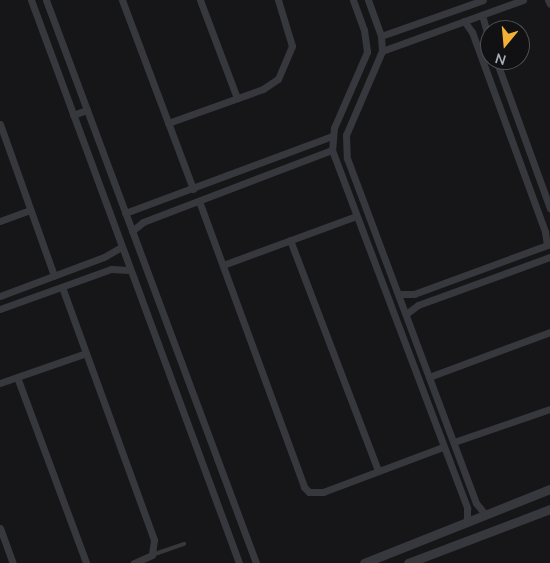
<!DOCTYPE html>
<html>
<head>
<meta charset="utf-8">
<style>
	body { margin:0 }
	#map { position:relative; width:550px; height:563px; overflow:hidden; background:#161618; font-family:"Nunito Sans",sans-serif }
	div>[style] { position:absolute }
	.service>* { height:4px; margin:-2px; padding:0 2px; transform-origin:2px; border-radius:2px; background:#37383d }
	.minor>* { height:7px; margin:-3.5px; padding:0 3.5px; transform-origin:3.5px; border-radius:3.5px; background:#37383d }
	.tertiary>* { height:9px; margin:-4.5px; padding:0 4.5px; transform-origin:4.5px; border-radius:4.5px; background:#37383d }
	span { translate:-50% -50%; white-space:nowrap; text-align:center; line-height:1.15; -webkit-text-stroke:4px #111113; paint-order:stroke }
	.north { position:absolute; left:480px; top:20px; width:50px; height:50px; box-sizing:border-box; background:#111113; border:1px solid #4d4f55; border-radius:50%; rotate:197deg; font-size:14px; font-weight:700; line-height:20px; text-align:center; color:#a8adb8 }
	.north::after { content:''; display:block; margin:auto; width:18px; height:22px; background:#f2b134; clip-path:polygon(50% 0,100% 100%,50% 72%,0 100%) }
</style>
</head>
<body>
<div id="map">
	<div class="service">
		<i style="left:152px;top:555px;width:34px;rotate:-19deg"></i>
	</div>
	<div class="minor">
		<i style="left:31px;top:0;width:600px;rotate:69.72deg"></i>
		<i style="left:46px;top:0;width:601px;rotate:69.54deg"></i>
		<i style="left:122px;top:0;width:202px;rotate:69.4deg"></i>
		<i style="left:200px;top:0;width:105px;rotate:69.3deg"></i>
		<i style="left:353px;top:0;width:32px;rotate:70deg"></i>
		<i style="left:364px;top:30px;width:22px;rotate:82deg"></i>
		<i style="left:367px;top:52px;width:83px;rotate:113.5deg"></i>
		<i style="left:334px;top:128px;width:22px;rotate:95deg"></i>
		<i style="left:332px;top:150px;width:383px;rotate:69.3deg"></i>
		<i style="left:467px;top:508px;width:14px;rotate:90deg"></i>
		<i style="left:368px;top:0;width:38px;rotate:70deg"></i>
		<i style="left:381px;top:36px;width:15px;rotate:86deg"></i>
		<i style="left:382px;top:51px;width:91px;rotate:113.2deg"></i>
		<i style="left:346px;top:135px;width:23px;rotate:88deg"></i>
		<i style="left:347px;top:158px;width:368px;rotate:69.5deg"></i>
		<i style="left:476px;top:503px;width:14px;rotate:51deg"></i>
		<i style="left:548px;top:0;width:4px;rotate:63deg"></i>
		<i style="left:482px;top:15px;width:29px;rotate:74deg"></i>
		<i style="left:464px;top:21px;width:14px;rotate:54deg"></i>
		<i style="left:472px;top:32px;width:213px;rotate:69.9deg"></i>
		<i style="left:545px;top:232px;width:13px;rotate:81deg"></i>
		<i style="left:381px;top:36px;width:108px;rotate:-19.4deg"></i>
		<i style="left:382px;top:51px;width:150px;rotate:-19.9deg"></i>
		<i style="left:496px;top:60px;width:158px;rotate:70deg"></i>
		<i style="left:73px;top:115px;width:15px;rotate:-20deg"></i>
		<i style="left:168px;top:123px;width:101px;rotate:-19.7deg"></i>
		<i style="left:263px;top:89px;width:18px;rotate:-34deg"></i>
		<i style="left:278px;top:79px;width:36px;rotate:-67deg"></i>
		<i style="left:292px;top:46px;width:48px;rotate:-106.9deg"></i>
		<i style="left:0;top:124px;width:161px;rotate:70.4deg"></i>
		<i style="left:199px;top:201px;width:305px;rotate:69.8deg"></i>
		<i style="left:304px;top:487px;width:7px;rotate:45deg"></i>
		<i style="left:309px;top:492px;width:14px"></i>
		<i style="left:323px;top:492px;width:128px;rotate:-20.6deg"></i>
		<i style="left:125px;top:213px;width:221px;rotate:-20.4deg"></i>
		<i style="left:0;top:221px;width:32px;rotate:-20deg"></i>
		<i style="left:132px;top:231px;width:14px;rotate:-39deg"></i>
		<i style="left:143px;top:222px;width:202px;rotate:-20.9deg"></i>
		<i style="left:290px;top:240px;width:247px;rotate:69.1deg"></i>
		<i style="left:223px;top:265px;width:142px;rotate:-20.2deg"></i>
		<i style="left:62px;top:287px;width:269px;rotate:70deg"></i>
		<i style="left:154px;top:540px;width:15px;rotate:98deg"></i>
		<i style="left:152px;top:555px;width:20px;rotate:156deg"></i>
		<i style="left:398px;top:294px;width:16px"></i>
		<i style="left:414px;top:294px;width:145px;rotate:-20.2deg"></i>
		<i style="left:0;top:296px;width:111px;rotate:-20.6deg"></i>
		<i style="left:104px;top:257px;width:20px;rotate:-30deg"></i>
		<i style="left:0;top:309px;width:118px;rotate:-19.8deg"></i>
		<i style="left:111px;top:269px;width:18px;rotate:3deg"></i>
		<i style="left:406px;top:314px;width:15px;rotate:-37deg"></i>
		<i style="left:418px;top:305px;width:140px;rotate:-20deg"></i>
		<i style="left:17px;top:377px;width:198px;rotate:69.6deg"></i>
		<i style="left:429px;top:377px;width:129px;rotate:-20.4deg"></i>
		<i style="left:0;top:383px;width:91px;rotate:-19.2deg"></i>
		<i style="left:454px;top:442px;width:102px;rotate:-19deg"></i>
		<i style="left:0;top:528px;width:37px;rotate:70deg"></i>
	</div>
	<div class="tertiary">
		<i style="left:364px;top:563px;width:200px;rotate:-21.7deg"></i>
		<i style="left:408px;top:563px;width:152px;rotate:-20.8deg"></i>
	</div>
	<div class="north">N</div>
</div>
</body>
</html>
